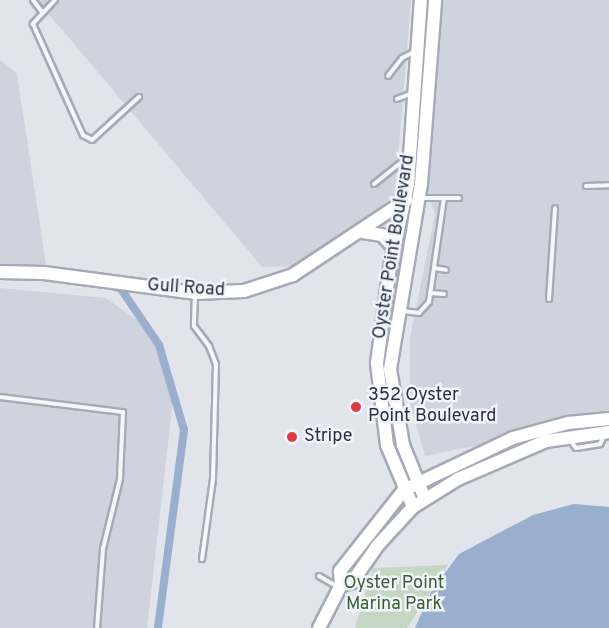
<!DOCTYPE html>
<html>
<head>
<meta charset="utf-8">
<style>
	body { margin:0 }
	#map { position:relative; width:609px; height:628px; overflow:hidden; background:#e1e4eb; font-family:Overpass,sans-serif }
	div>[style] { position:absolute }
	.built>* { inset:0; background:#cfd3dd }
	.green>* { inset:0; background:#c5d6c2 }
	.water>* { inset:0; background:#9aaece }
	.canal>* { height:8px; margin:-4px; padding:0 4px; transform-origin:4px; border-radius:4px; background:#9aaece }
	.roads { filter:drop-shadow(2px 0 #a6aab6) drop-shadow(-2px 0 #a6aab6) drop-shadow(0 2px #a6aab6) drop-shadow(0 -2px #a6aab6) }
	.lane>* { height:4px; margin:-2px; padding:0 2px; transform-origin:2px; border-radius:2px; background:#f5f6f9 }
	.secondary>* { height:12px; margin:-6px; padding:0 6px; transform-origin:6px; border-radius:6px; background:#fff }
	.dots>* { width:16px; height:16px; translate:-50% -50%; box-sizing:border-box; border:3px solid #f1f4f8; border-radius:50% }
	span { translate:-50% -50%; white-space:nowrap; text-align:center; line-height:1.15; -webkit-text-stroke:5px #f1f4f8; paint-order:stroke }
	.street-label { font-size:18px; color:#283045 }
	.poi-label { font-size:18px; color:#283045 }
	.left { translate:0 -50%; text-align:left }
	.park-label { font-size:18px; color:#386234 }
</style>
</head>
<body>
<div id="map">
	<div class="built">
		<i style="clip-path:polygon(37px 0,411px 0,395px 195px,307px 266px,262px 267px)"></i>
		<i style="clip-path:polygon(440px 0,609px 0,609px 418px,425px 456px,410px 403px,410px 337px,435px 215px,426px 186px)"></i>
		<i style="clip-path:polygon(0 60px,17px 74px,46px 265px,0 265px)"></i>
		<i style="clip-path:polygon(0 288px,106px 298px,158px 335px,174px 391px,147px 628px,0 628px)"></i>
	</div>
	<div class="green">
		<i style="clip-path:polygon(448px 565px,407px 628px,355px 628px,373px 568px)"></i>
	</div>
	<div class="water">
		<i style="clip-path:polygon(574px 504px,609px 507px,609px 628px,415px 628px,431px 592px,459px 554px,533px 515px)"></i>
	</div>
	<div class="canal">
		<i style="left:111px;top:285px;width:11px;rotate:22deg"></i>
		<i style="left:121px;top:289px;width:68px;rotate:55.8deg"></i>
		<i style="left:159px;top:345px;width:89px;rotate:73.6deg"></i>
		<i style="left:184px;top:430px;width:200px;rotate:97.5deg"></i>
	</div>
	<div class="roads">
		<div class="lane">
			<i style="left:33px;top:0;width:15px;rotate:53deg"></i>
			<i style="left:55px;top:0;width:33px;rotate:133deg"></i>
			<i style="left:33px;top:24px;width:122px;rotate:65.8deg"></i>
			<i style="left:83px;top:135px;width:10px;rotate:29deg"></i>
			<i style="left:92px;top:140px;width:64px;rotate:-42.5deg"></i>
			<i style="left:388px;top:76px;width:23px;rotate:-52deg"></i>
			<i style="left:402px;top:58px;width:13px;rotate:-27deg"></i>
			<i style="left:397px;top:99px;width:17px;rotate:-21deg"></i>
			<i style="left:374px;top:184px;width:43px;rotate:-38.5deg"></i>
			<i style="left:586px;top:186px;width:23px;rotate:-2deg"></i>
			<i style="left:420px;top:198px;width:39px"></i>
			<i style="left:434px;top:268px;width:12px;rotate:9deg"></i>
			<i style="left:430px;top:293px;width:14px;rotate:4deg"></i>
			<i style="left:195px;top:294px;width:32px;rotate:92deg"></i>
			<i style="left:194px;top:326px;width:25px;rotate:53deg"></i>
			<i style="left:209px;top:346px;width:19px;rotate:69deg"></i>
			<i style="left:216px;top:364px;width:115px;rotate:91.5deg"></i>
			<i style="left:213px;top:479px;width:81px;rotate:97.8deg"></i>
			<i style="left:549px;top:299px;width:91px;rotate:-86.2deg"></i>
			<i style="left:403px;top:311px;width:16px;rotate:7deg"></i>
			<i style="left:419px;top:313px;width:15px;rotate:-48deg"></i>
			<i style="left:429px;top:302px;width:105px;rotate:-81.8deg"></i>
			<i style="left:0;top:397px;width:124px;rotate:7deg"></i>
			<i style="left:123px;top:412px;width:67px;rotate:92.6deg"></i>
			<i style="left:120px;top:479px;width:72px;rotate:103.7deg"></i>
			<i style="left:103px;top:549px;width:79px;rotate:94.3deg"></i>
			<i style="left:570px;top:440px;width:10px;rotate:53deg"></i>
			<i style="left:576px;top:448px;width:24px;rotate:-9deg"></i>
			<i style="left:600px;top:444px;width:9px;rotate:-63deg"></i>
			<i style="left:319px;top:576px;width:20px;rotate:30deg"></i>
		</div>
		<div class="secondary">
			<i style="left:363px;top:232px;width:19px;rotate:9deg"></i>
			<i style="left:382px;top:235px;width:18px;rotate:47deg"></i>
			<i style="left:0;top:272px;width:44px;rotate:1.3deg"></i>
			<i style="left:44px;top:273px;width:152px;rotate:7.5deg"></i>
			<i style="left:195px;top:293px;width:49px;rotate:-2.3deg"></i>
			<i style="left:244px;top:291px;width:52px;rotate:-18.1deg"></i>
			<i style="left:293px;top:275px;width:136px;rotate:-33.6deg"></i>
			<i style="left:425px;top:499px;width:58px;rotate:-112.2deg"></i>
			<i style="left:403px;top:445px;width:77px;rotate:-99.7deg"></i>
			<i style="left:390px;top:369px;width:188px;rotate:-80.5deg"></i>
			<i style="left:421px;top:184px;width:185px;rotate:-85.6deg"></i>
			<i style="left:413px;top:507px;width:67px;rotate:-112.8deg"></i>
			<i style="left:387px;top:445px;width:83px;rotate:-97deg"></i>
			<i style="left:377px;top:363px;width:97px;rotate:-82.3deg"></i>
			<i style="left:390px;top:267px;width:85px;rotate:-77.8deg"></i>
			<i style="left:408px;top:184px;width:184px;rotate:-86deg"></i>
			<i style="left:341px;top:585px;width:11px;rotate:-15deg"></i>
			<i style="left:352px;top:582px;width:45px;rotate:-54.9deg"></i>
			<i style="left:378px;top:545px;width:52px;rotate:-47.4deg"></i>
			<i style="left:413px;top:507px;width:53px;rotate:-31.9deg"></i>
			<i style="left:458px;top:479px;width:96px;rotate:-23.4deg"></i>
			<i style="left:546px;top:441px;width:64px;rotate:-8.1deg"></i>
			<i style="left:319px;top:628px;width:48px;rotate:-62.9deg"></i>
			<i style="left:341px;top:585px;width:14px;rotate:-94deg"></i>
			<i style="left:340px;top:571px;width:103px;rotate:-51.7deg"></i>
			<i style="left:404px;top:490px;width:121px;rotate:-25.5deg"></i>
			<i style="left:513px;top:438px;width:57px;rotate:-15.3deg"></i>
			<i style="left:568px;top:423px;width:41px;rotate:-5.6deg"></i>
		</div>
	</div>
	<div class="dots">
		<i style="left:356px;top:407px;background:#da3d45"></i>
		<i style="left:292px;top:437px;background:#da3d45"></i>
	</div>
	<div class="street-label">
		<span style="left:395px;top:247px;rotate:-81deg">Oyster Point Boulevard</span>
		<span style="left:186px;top:289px;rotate:4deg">Gull Road</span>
	</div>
	<div class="poi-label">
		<span class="left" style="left:368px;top:407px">352 Oyster<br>Point Boulevard</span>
		<span class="left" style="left:304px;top:437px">Stripe</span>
	</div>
	<div class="park-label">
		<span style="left:394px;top:595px">Oyster Point<br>Marina Park</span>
	</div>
</div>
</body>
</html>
